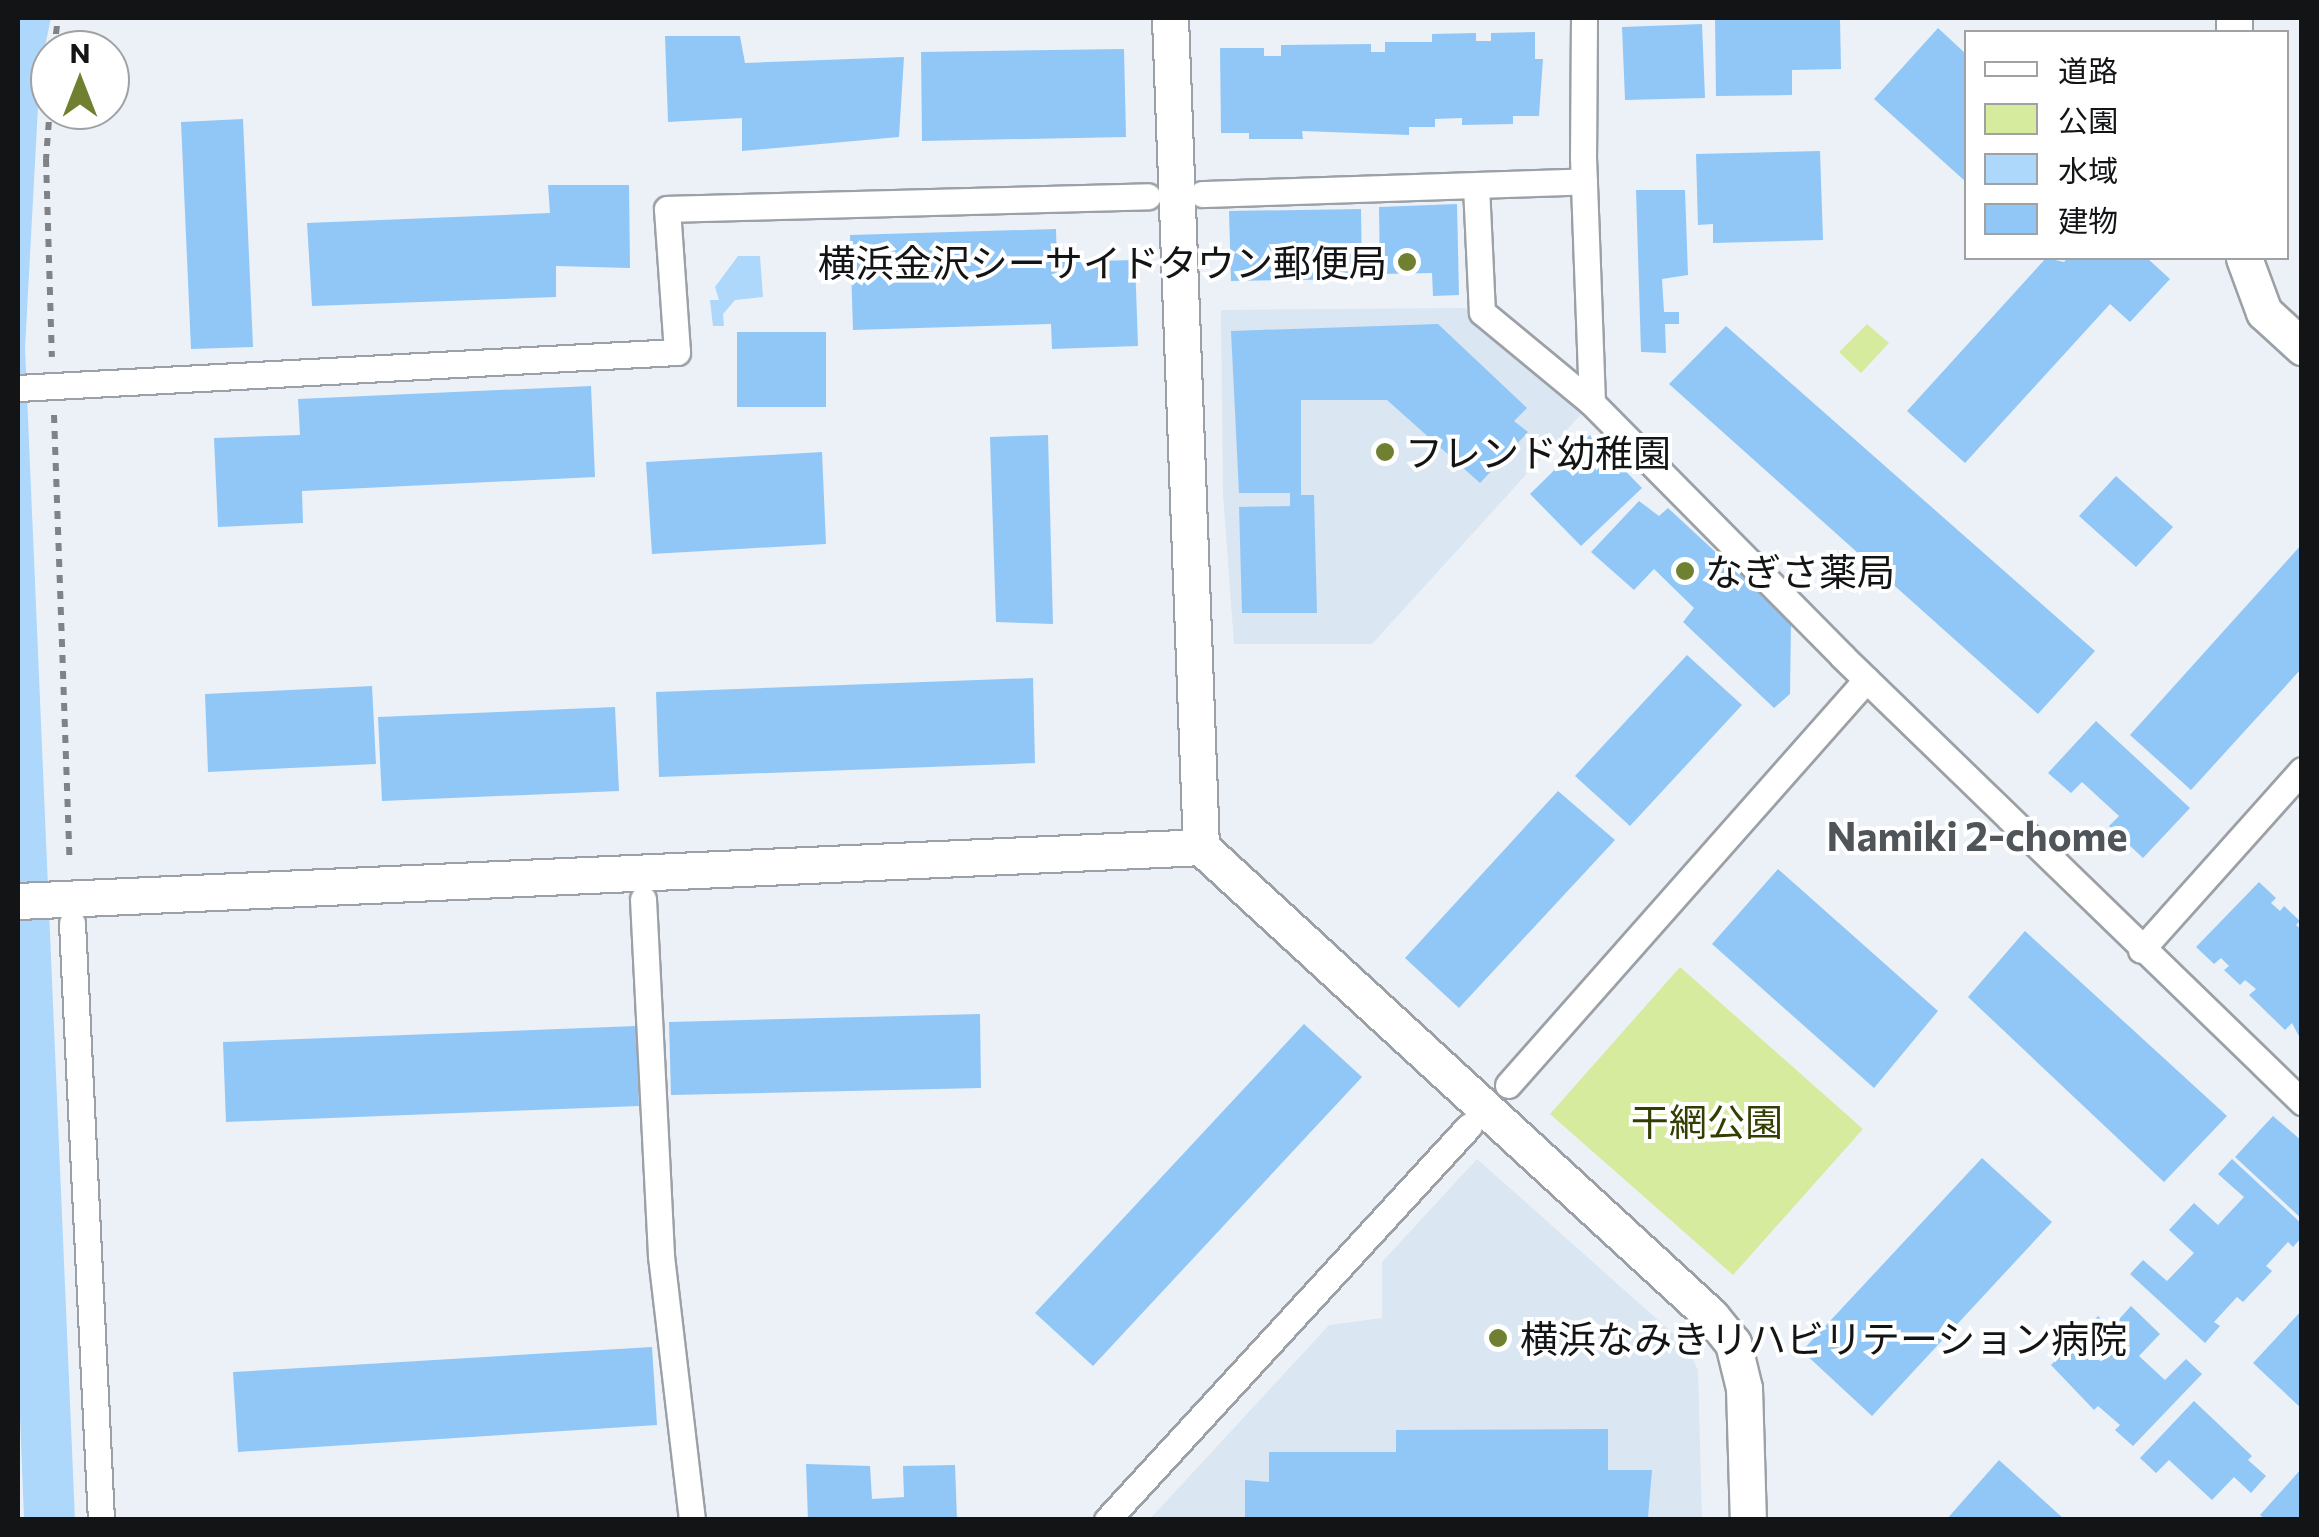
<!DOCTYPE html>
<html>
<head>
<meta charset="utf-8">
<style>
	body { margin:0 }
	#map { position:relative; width:2319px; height:1537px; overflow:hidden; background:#ecf1f7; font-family:Commissioner,"Noto Sans JP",sans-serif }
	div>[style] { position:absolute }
	.built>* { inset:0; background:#dae6f1 }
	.green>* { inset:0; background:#d7eb9f }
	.water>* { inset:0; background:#aed7fc }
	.building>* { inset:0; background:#91c7f7 }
	.path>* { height:6px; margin-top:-3px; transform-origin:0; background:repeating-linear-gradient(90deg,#7f8387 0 8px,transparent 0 16px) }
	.roads { filter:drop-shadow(2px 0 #9ba1a6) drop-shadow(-2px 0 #9ba1a6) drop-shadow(0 2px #9ba1a6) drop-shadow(0 -2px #9ba1a6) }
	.pedestrian>* { height:25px; margin:-12.5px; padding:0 12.5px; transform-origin:12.5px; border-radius:12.5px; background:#fff }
	.minor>* { height:35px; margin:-17.5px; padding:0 17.5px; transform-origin:17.5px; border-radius:17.5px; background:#fff }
	.dots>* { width:28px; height:28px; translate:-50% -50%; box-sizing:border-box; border:5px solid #fff; border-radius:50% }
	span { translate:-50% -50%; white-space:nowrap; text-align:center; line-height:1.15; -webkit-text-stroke:8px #fff; paint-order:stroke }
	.poi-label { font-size:38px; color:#121416 }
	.right { translate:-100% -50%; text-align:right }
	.left { translate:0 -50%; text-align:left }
	.park-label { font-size:38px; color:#333f00 }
	.neighbourhood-label { font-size:40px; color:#505559; font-weight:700 }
	.frame { position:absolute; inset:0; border:20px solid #121416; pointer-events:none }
	.legend { position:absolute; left:1964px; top:30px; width:325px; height:230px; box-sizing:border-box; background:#fff; border:2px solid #a0a1a2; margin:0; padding:12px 18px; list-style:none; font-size:30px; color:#121416 }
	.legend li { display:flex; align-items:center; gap:20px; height:50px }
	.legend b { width:50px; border:2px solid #a0a1a2 }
	.north { position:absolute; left:30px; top:30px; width:100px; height:100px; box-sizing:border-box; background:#fff; border:2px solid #a0a1a2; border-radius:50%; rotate:0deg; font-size:28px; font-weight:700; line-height:40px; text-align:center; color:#121416 }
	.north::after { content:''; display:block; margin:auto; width:35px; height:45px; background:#6f8130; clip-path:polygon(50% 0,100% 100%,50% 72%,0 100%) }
</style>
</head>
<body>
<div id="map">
	<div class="built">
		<i style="clip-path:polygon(1465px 308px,1584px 411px,1372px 644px,1234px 644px,1223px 493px,1221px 310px)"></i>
		<i style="clip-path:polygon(1477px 1159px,1685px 1344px,1698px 1370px,1702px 1519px,1149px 1520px,1329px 1325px,1382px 1318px,1382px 1262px)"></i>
	</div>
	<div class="green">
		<i style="clip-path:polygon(1867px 324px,1889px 343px,1861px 373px,1839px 352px)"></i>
		<i style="clip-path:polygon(1680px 967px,1863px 1129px,1733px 1275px,1550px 1114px)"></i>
	</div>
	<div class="water">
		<i style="clip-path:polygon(18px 18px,51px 18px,40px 70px,25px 348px,75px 1520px,24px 1519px,18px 1364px)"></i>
		<i style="clip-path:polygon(738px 256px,760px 256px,763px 297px,735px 300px,723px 314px,724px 326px,713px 326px,710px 300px,719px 300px,715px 287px)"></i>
	</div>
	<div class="building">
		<i style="clip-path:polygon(1715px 18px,1840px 18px,1841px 69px,1792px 70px,1792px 95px,1716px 96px)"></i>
		<i style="clip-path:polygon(1702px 24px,1705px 98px,1625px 100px,1622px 27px)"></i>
		<i style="clip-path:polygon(1938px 28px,1966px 54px,1966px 182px,1874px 99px)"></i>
		<i style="clip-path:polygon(1535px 32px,1535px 59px,1543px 59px,1539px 116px,1513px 116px,1513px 124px,1462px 125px,1462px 118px,1435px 119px,1435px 127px,1409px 127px,1409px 135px,1302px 131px,1303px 139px,1249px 139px,1249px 133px,1221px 133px,1220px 48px,1264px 48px,1264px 56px,1281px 56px,1281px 45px,1371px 44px,1371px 52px,1385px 52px,1385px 42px,1432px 42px,1432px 34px,1476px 33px,1476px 41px,1491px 41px,1491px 33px)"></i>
		<i style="clip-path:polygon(665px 36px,740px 36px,745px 63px,904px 57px,899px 137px,742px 151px,742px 118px,668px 122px)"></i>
		<i style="clip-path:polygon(1124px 49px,1126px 137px,922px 141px,921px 52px)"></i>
		<i style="clip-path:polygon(243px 119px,253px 347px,191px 349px,181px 122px)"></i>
		<i style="clip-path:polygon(1820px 151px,1823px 240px,1713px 243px,1713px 224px,1698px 225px,1696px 154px)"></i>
		<i style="clip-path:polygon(548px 185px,629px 185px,630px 268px,556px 266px,556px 297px,312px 306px,307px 223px,550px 213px)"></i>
		<i style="clip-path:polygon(1636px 190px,1685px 190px,1688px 275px,1662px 279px,1664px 312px,1679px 312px,1679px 324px,1665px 324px,1666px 353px,1641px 352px)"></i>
		<i style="clip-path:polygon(1457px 204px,1459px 295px,1433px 296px,1432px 273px,1380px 274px,1379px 207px)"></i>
		<i style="clip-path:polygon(1361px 209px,1362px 279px,1231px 281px,1229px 211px)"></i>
		<i style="clip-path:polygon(1056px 229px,1057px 262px,1135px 260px,1138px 346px,1052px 349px,1051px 324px,853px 330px,850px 235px)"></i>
		<i style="clip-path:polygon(2046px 258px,2064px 262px,2068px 258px,2147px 258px,2170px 279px,2130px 322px,2110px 304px,1965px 463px,1907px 411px)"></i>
		<i style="clip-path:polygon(1438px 324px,1527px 408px,1514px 421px,1528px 432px,1480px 483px,1387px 400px,1301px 400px,1301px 495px,1314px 495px,1317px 613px,1242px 613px,1239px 507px,1290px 506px,1290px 493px,1239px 493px,1231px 331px)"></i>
		<i style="clip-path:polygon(1726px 326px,2095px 651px,2038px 714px,1669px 384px)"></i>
		<i style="clip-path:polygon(737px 332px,826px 332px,826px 407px,737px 407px)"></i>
		<i style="clip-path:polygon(591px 386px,595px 477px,302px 491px,303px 523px,218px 527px,214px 438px,300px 435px,298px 399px)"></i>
		<i style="clip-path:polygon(1048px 435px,1053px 624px,996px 622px,990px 437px)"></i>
		<i style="clip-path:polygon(1590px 435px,1642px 488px,1581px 546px,1530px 494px)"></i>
		<i style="clip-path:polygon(822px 452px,826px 544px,652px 554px,646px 462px)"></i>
		<i style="clip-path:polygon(2116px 476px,2173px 527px,2136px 567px,2079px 516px)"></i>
		<i style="clip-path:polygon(1639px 501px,1659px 516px,1668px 508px,1791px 622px,1790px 694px,1774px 708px,1683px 622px,1694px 608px,1654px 569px,1634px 590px,1591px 552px)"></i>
		<i style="clip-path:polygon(2302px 544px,2302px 668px,2191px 790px,2130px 735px)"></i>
		<i style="clip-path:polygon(1687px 655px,1742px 705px,1630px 826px,1575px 776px)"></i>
		<i style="clip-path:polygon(1033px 678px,1035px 763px,659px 777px,656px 692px)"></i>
		<i style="clip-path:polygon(372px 686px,376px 764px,208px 772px,205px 694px)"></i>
		<i style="clip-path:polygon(615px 707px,619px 791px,382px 801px,378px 717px)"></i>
		<i style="clip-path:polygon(2096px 721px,2190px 808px,2143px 858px,2109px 826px,2119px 816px,2082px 782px,2071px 793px,2048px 773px)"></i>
		<i style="clip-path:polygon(1558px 791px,1615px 840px,1459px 1008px,1405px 958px)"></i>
		<i style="clip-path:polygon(1778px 869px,1938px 1011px,1874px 1088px,1712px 944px)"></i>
		<i style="clip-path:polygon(2259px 882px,2276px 898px,2271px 903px,2280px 911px,2284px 906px,2300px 921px,2296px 925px,2302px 930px,2302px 1042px,2292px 1023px,2285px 1030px,2249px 995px,2256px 989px,2245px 980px,2240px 985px,2224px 970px,2229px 966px,2221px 958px,2214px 964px,2196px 947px)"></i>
		<i style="clip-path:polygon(2025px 931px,2227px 1116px,2164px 1182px,1968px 997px)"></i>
		<i style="clip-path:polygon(980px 1014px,981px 1088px,671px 1095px,669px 1022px)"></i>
		<i style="clip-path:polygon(1304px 1024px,1362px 1077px,1093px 1366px,1035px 1313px)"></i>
		<i style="clip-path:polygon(636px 1026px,639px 1106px,226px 1122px,223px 1042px)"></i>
		<i style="clip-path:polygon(2273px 1116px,2302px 1141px,2302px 1219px,2235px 1157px)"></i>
		<i style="clip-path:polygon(1982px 1158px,2052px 1222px,1872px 1416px,1802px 1351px)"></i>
		<i style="clip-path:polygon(2232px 1159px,2302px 1224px,2302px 1237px,2293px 1247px,2288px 1242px,2266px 1266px,2272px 1271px,2243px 1302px,2237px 1297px,2214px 1322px,2220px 1326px,2205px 1343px,2130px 1274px,2143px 1260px,2167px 1281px,2194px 1253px,2169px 1230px,2194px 1203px,2218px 1225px,2244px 1197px,2218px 1174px)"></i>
		<i style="clip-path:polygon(2131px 1306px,2160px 1334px,2139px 1356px,2165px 1380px,2186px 1359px,2202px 1374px,2133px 1446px,2115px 1430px,2120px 1425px,2098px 1406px,2094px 1410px,2051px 1365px,2098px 1316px,2111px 1328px)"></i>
		<i style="clip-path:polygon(2302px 1310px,2302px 1409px,2253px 1363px)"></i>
		<i style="clip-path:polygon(652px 1347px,657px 1425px,238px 1452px,233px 1372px)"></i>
		<i style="clip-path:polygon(2194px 1401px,2252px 1456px,2248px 1460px,2266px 1476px,2251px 1493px,2234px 1477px,2212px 1500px,2169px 1460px,2156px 1473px,2140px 1458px)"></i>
		<i style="clip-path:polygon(1608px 1429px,1608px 1470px,1652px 1470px,1648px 1517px,1245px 1520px,1245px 1480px,1269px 1482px,1269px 1452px,1396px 1452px,1396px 1430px)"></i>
		<i style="clip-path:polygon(1999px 1460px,2065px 1520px,1946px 1520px)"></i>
		<i style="clip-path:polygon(806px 1464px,870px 1466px,872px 1499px,904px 1497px,903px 1466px,955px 1465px,957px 1520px,808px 1520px)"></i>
		<i style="clip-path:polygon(2302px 1468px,2302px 1520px,2266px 1520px,2260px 1515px)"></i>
	</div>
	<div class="path">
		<i style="left:54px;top:50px;width:32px;rotate:-83deg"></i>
		<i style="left:50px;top:106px;width:53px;rotate:94.3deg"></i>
		<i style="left:46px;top:159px;width:198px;rotate:88.3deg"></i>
		<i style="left:54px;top:415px;width:447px;rotate:88deg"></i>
	</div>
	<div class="roads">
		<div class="pedestrian">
			<i style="left:1584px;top:18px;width:139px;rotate:90.4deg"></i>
			<i style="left:1583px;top:157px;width:246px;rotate:87.9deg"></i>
			<i style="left:1592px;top:403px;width:356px;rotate:45.3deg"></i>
			<i style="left:1842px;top:656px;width:641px;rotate:44.11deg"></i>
			<i style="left:1476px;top:186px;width:126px;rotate:87.3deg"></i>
			<i style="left:1482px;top:312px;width:143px;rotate:39.6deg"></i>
			<i style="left:1202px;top:194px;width:382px;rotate:-1.9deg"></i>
			<i style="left:18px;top:388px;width:660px;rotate:-3.13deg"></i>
			<i style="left:677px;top:352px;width:143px;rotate:-94deg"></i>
			<i style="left:667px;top:209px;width:481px;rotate:-1.5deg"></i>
			<i style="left:643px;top:899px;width:357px;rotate:87.1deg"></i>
			<i style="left:661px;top:1256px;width:266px;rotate:83.3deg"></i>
			<i style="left:72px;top:923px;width:598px;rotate:87.22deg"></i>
			<i style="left:2141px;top:950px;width:241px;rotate:-48.2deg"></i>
			<i style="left:1508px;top:1085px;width:541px;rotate:-48.52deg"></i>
			<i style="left:1107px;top:1520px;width:535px;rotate:-47.42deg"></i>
		</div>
		<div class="minor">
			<i style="left:1170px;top:18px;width:830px;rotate:87.86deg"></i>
			<i style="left:1201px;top:847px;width:693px;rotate:42.6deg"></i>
			<i style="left:1711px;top:1316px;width:35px;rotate:51deg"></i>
			<i style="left:1733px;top:1343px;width:46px;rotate:76.3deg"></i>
			<i style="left:1744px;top:1388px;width:132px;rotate:88.3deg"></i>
			<i style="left:2234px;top:18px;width:14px;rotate:90deg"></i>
			<i style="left:2244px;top:258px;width:58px;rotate:69.7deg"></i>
			<i style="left:2264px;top:312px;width:52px;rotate:42.6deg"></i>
			<i style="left:18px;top:901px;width:1184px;rotate:-2.61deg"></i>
		</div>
	</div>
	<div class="dots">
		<i style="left:1407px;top:262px;background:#6f8130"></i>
		<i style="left:1385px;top:452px;background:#6f8130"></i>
		<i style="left:1685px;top:571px;background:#6f8130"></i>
		<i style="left:1498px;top:1338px;background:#6f8130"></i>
	</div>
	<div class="poi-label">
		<span class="right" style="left:1387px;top:262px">横浜金沢シーサイドタウン郵便局</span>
		<span class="left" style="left:1405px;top:452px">フレンド幼稚園</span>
		<span class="left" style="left:1705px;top:571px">なぎさ薬局</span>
		<span class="left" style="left:1520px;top:1338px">横浜なみきリハビリテーション病院</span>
	</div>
	<div class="park-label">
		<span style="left:1707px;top:1121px">干網公園</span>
	</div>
	<div class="neighbourhood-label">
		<span style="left:1977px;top:835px">Namiki 2-chome</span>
	</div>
	<div class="frame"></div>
	<ul class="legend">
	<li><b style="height:12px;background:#fff"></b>道路</li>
	<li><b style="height:28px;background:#d7eb9f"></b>公園</li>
	<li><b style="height:28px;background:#aed7fc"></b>水域</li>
	<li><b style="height:28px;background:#91c7f7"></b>建物</li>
	</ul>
	<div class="north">N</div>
</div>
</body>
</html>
